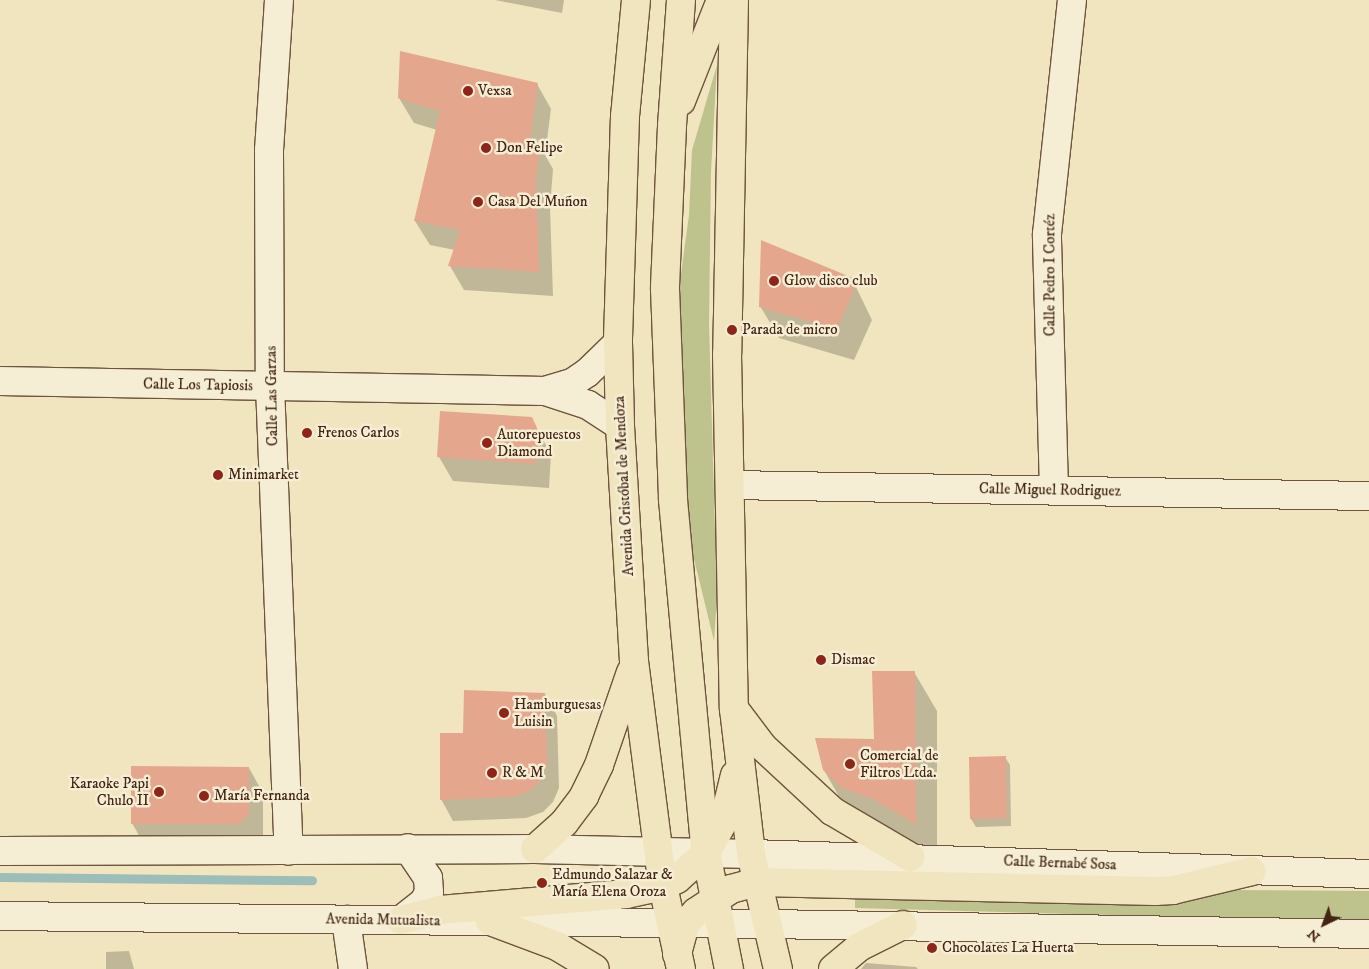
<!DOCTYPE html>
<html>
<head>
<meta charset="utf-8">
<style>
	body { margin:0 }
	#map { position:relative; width:1369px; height:969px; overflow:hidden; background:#f0e5be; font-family:"IM FELL DW Pica",serif }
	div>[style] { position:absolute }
	.green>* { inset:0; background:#bec38e }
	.shadow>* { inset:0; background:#0003 }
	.stream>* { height:9px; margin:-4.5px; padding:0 4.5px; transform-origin:4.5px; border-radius:4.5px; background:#9dbdb9 }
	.building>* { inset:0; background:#e4a68c }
	.roads { filter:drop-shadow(1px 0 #6e543d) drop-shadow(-1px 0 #6e543d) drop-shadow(0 1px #6e543d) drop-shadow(0 -1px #6e543d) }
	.street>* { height:28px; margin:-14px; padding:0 14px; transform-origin:14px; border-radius:14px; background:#f5eed5 }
	.secondary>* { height:28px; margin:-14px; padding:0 14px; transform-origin:14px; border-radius:14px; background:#f5eed5 }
	.primary>* { height:28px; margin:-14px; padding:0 14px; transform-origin:14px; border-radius:14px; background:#f0e5be }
	.dots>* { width:14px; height:14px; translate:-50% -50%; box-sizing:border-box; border:2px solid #f5eed5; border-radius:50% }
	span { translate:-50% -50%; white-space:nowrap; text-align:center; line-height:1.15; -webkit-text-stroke:5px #f5eed5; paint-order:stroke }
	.poi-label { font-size:15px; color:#432312 }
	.left { translate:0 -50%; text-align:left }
	.right { translate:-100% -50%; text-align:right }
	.street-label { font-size:15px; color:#432312 }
	.north { position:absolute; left:1299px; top:899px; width:50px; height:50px; -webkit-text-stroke:4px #f5eed5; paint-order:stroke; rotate:222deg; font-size:14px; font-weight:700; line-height:20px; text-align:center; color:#432312 }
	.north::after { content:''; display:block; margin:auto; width:18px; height:22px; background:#432312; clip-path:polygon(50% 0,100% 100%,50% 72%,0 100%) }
</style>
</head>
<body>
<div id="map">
	<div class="green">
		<i style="clip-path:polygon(717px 65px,711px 172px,709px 324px,717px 598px,714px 641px,686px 526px,678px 296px,689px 215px,692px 150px)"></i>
		<i style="clip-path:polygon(1230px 890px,1369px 891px,1369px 922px,855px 908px,855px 892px)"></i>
	</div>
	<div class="shadow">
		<i style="clip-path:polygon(495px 0,564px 0,562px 13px)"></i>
		<i style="clip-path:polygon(537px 84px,551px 109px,545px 155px,553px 169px,550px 208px,553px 296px,464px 290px,450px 266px,455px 250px,430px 245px,415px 221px,437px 130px,414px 123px,399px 98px)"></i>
		<i style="clip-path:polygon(852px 279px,872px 320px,854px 360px,779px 338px,760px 306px)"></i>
		<i style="clip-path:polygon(531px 419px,551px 454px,549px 488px,453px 481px,439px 457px)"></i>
		<i style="clip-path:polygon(914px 672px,937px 711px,937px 861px,846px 809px,824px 770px,875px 741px)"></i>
		<i style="clip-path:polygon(545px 694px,557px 716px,559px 788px,553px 802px,543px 812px,526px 818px,453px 821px,441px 799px,464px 735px)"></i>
		<i style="clip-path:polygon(1005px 757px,1010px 765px,1011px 826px,976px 827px,971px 819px)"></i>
		<i style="clip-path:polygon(249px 768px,263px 793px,263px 837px,146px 848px,132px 823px)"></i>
		<i style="clip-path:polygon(129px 951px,134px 969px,106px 969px,106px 952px)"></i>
		<i style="clip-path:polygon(866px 963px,916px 967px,918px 969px,861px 969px)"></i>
	</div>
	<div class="stream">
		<i style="left:0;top:877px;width:312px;rotate:0.6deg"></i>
	</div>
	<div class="building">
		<i style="clip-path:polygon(400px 51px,538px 83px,530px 140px,540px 144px,536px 183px,539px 272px,448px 266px,460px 230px,414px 221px,440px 111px,398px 98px)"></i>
		<i style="clip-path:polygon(761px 240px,853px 278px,855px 287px,837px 329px,759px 307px)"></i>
		<i style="clip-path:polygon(440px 411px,532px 417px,537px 428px,535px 464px,437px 457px)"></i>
		<i style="clip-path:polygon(872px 671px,915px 671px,916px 824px,873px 799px,842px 788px,823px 770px,815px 738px,874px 739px)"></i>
		<i style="clip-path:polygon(464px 690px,545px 693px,547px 765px,541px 780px,531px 790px,513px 797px,440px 800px,440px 733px,463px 733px)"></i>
		<i style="clip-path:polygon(1006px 756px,1007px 818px,970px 819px,969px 757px)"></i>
		<i style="clip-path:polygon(131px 766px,249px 767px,249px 813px,239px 824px,131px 824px)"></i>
	</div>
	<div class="roads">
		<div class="street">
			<i style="left:279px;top:0;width:150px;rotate:93.8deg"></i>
			<i style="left:269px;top:150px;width:236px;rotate:89.8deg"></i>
			<i style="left:270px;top:386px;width:465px;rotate:87.7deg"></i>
			<i style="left:0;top:381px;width:545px;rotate:1.05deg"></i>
			<i style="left:545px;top:391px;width:45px;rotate:18deg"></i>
			<i style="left:588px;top:405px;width:38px;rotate:33deg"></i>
			<i style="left:545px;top:391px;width:28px;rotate:-17deg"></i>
			<i style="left:572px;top:383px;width:18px;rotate:-34deg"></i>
			<i style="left:587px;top:373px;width:43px;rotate:-44.1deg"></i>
			<i style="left:730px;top:485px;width:639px;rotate:0.99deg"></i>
			<i style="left:1054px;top:490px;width:256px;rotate:-91.6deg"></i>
			<i style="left:1047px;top:234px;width:235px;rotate:-83.9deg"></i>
			<i style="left:751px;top:854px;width:618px;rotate:1.85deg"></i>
			<i style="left:346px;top:920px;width:49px;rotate:81.9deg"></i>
			<i style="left:766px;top:924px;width:603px;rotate:0.95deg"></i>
		</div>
		<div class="secondary">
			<i style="left:0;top:851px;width:535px;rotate:-0.21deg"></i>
			<i style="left:535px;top:849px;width:216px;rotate:1.3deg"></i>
			<i style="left:0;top:916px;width:766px;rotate:0.6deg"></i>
			<i style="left:401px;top:920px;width:29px;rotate:-38deg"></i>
			<i style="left:424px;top:902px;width:11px;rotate:-63deg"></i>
			<i style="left:429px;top:892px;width:14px;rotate:-94deg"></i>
			<i style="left:428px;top:878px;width:36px;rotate:-124deg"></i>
		</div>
		<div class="primary">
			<i style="left:636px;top:0;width:117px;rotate:95.4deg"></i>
			<i style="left:625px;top:116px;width:227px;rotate:91.8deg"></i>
			<i style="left:618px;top:343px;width:83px;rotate:88.6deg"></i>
			<i style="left:620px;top:426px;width:235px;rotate:86.6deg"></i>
			<i style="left:634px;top:661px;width:227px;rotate:82.7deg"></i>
			<i style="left:663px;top:886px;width:85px;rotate:77.8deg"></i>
			<i style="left:681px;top:0;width:126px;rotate:94.1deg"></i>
			<i style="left:672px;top:126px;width:163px;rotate:92.5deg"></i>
			<i style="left:665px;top:289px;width:211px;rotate:87.8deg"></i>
			<i style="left:673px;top:500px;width:355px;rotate:84.7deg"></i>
			<i style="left:706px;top:853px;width:118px;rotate:78.8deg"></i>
			<i style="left:734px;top:0;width:354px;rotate:91.1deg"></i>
			<i style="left:727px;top:354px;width:355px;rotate:88.9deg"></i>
			<i style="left:734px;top:709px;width:146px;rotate:83.3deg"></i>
			<i style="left:751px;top:854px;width:118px;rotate:76.8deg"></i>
			<i style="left:681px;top:101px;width:109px;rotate:-68.4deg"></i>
			<i style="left:735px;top:710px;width:46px;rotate:52.9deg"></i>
			<i style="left:763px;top:747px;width:94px;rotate:42.8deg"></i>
			<i style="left:832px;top:811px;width:91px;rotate:30.5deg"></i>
			<i style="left:535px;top:849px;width:39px;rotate:-42deg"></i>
			<i style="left:564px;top:823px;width:34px;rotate:-53deg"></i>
			<i style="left:584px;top:796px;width:34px;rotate:-64deg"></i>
			<i style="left:599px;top:765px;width:98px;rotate:-71deg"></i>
			<i style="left:401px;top:920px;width:40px;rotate:-14.4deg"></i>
			<i style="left:440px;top:910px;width:187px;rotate:-4.9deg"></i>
			<i style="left:626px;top:894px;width:38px;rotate:-12deg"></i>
			<i style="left:663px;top:886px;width:16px;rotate:-27deg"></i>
			<i style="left:677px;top:879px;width:39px;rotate:-42deg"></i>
			<i style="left:706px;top:853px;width:38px;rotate:-61deg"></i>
			<i style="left:724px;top:820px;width:46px;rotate:-76.3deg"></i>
			<i style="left:490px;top:921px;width:72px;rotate:20.5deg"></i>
			<i style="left:557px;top:946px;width:44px;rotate:31.2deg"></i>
			<i style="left:677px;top:954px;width:31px;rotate:-75deg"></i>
			<i style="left:685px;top:924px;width:16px;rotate:-47deg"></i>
			<i style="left:696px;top:912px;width:42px;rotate:-33.3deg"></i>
			<i style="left:731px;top:889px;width:27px;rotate:-15deg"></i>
			<i style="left:757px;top:882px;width:398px;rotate:1.3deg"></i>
			<i style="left:1155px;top:891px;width:18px;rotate:-3deg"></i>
			<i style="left:1173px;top:890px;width:81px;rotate:-13.5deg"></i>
			<i style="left:833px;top:969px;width:34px;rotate:-40deg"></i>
			<i style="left:859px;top:947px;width:49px;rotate:-26.6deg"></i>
		</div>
	</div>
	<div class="dots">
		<i style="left:468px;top:91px;background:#8f2418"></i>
		<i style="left:486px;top:148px;background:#8f2418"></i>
		<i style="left:478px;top:202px;background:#8f2418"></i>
		<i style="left:774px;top:281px;background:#8f2418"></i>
		<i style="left:732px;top:330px;background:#8f2418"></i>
		<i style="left:307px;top:433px;background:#8f2418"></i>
		<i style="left:487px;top:443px;background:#8f2418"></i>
		<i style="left:218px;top:475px;background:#8f2418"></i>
		<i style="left:821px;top:660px;background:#8f2418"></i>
		<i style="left:504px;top:713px;background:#8f2418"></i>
		<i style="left:850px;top:764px;background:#8f2418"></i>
		<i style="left:492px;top:773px;background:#8f2418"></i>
		<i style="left:159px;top:792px;background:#8f2418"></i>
		<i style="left:204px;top:796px;background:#8f2418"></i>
		<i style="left:542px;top:883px;background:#8f2418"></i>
		<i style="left:932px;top:948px;background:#8f2418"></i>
	</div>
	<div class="poi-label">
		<span class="left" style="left:478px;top:91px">Vexsa</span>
		<span class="left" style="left:496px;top:148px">Don Felipe</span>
		<span class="left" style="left:488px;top:202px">Casa Del Muñon</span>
		<span class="left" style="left:784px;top:281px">Glow disco club</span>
		<span class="left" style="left:742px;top:330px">Parada de micro</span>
		<span class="left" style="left:317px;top:433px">Frenos Carlos</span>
		<span class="left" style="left:497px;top:443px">Autorepuestos<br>Diamond</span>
		<span class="left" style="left:228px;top:475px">Minimarket</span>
		<span class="left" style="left:831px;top:660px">Dismac</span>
		<span class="left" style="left:514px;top:713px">Hamburguesas<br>Luisin</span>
		<span class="left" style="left:860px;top:764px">Comercial de<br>Filtros Ltda.</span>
		<span class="left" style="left:502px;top:773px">R &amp; M</span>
		<span class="right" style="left:149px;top:792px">Karaoke Papi<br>Chulo II</span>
		<span class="left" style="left:214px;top:796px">María Fernanda</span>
		<span class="left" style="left:552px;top:883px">Edmundo Salazar &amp;<br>María Elena Oroza</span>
		<span class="left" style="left:942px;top:948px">Chocolates La Huerta</span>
	</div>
	<div class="street-label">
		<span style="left:1050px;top:275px;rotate:-90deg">Calle Pedro I Cortéz</span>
		<span style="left:198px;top:385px;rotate:1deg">Calle Los Tapiosis</span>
		<span style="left:272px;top:396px;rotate:-91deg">Calle Las Garzas</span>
		<span style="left:624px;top:486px;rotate:-93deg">Avenida Cristóbal de Mendoza</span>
		<span style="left:1050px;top:490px;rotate:1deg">Calle Miguel Rodriguez</span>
		<span style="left:1060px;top:863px;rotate:2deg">Calle Bernabé Sosa</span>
		<span style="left:383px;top:920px;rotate:1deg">Avenida Mutualista</span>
	</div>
	<div class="north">N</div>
</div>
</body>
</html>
